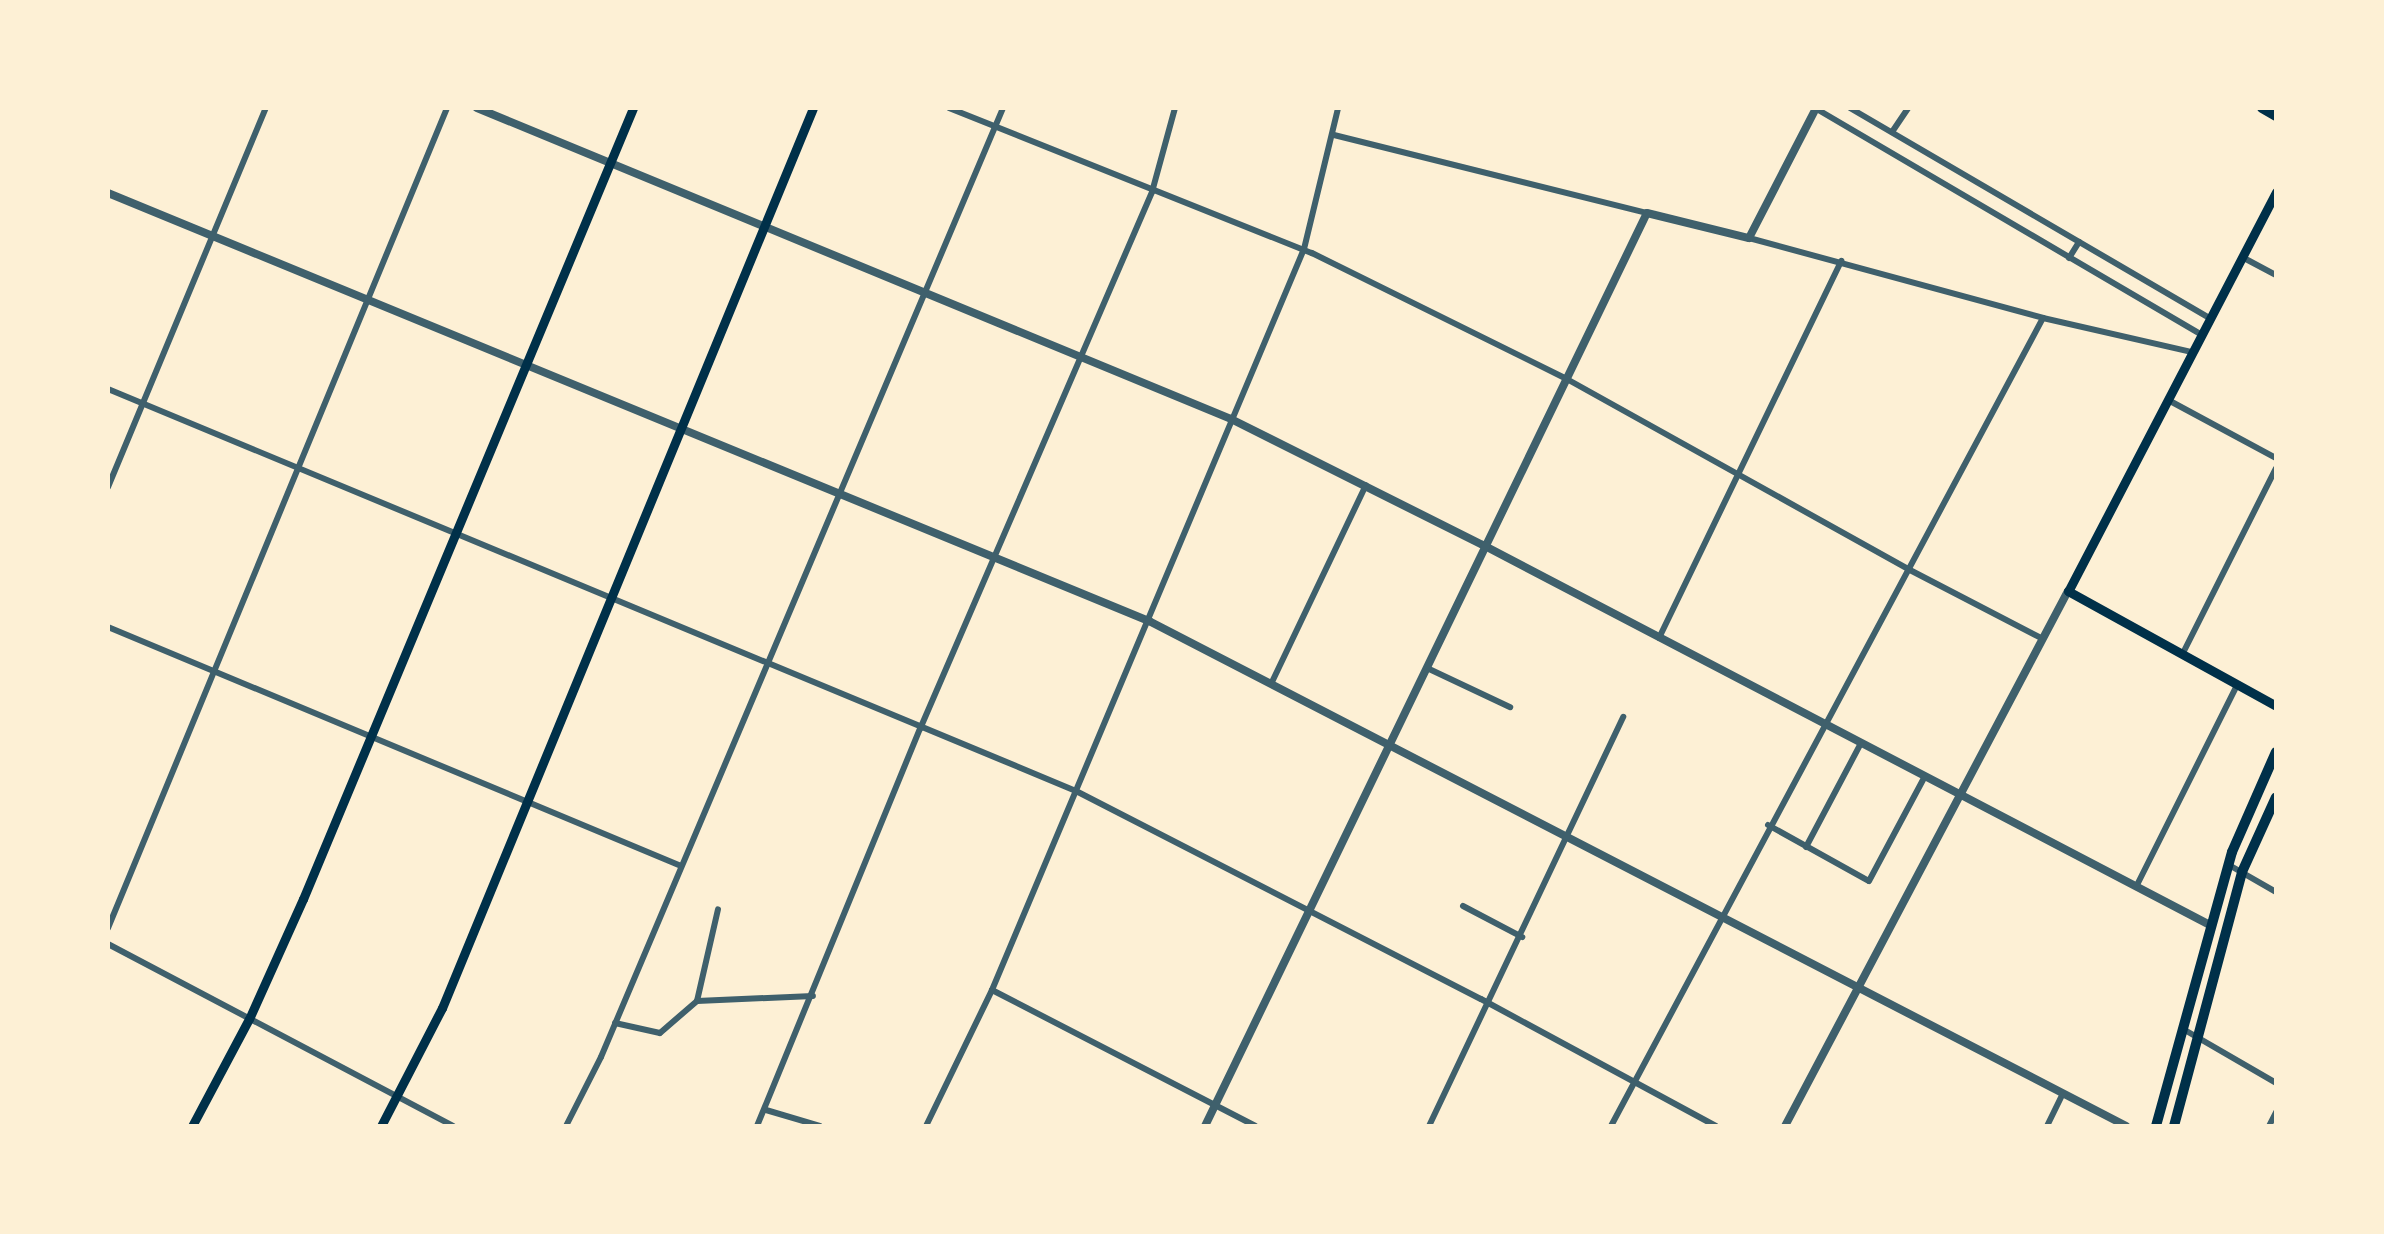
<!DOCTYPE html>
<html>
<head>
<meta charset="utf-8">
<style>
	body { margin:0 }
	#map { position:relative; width:2384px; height:1234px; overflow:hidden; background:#fdf0d5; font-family:"Alegreya Sans",sans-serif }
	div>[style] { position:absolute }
	.minor>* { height:6px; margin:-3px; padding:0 3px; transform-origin:3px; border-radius:3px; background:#3f606c }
	.tertiary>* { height:8px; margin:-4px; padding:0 4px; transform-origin:4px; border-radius:4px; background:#3f606c }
	.secondary>* { height:9px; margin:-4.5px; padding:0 4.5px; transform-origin:4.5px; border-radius:4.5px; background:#003049 }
	.primary>* { height:10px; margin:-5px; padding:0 5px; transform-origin:5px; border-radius:5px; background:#003049 }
	.trunk>* { height:10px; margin:-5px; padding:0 5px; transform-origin:5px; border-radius:5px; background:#003049 }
	span { translate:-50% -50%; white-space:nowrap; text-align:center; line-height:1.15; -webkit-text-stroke:8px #fdf0d5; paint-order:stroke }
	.frame { position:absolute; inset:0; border:110px solid #fdf0d5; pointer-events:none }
</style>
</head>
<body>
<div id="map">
	<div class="minor">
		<i style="left:949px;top:108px;width:391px;rotate:21.8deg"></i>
		<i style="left:1312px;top:253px;width:282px;rotate:26.3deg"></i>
		<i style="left:1565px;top:378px;width:393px;rotate:29.1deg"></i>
		<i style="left:1908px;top:569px;width:152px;rotate:27.4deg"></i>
		<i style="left:1815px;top:108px;width:449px;rotate:30.4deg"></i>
		<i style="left:1850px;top:108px;width:418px;rotate:30.3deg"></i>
		<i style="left:1892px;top:132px;width:29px;rotate:-56deg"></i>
		<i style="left:1334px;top:135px;width:323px;rotate:14deg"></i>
		<i style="left:1749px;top:238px;width:305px;rotate:15.2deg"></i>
		<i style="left:2043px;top:318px;width:153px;rotate:12.9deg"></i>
		<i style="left:2242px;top:257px;width:38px;rotate:28deg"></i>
		<i style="left:2069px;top:258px;width:19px;rotate:-58deg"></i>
		<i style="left:108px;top:389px;width:1048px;rotate:22.55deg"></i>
		<i style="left:1076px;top:791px;width:455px;rotate:27.2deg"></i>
		<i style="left:1481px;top:999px;width:267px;rotate:28.4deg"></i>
		<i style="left:2170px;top:401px;width:120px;rotate:28.3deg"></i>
		<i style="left:108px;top:487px;width:411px;rotate:-67.4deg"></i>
		<i style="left:108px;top:627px;width:619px;rotate:22.63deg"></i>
		<i style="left:1659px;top:638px;width:419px;rotate:-64.2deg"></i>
		<i style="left:2182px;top:655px;width:209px;rotate:-63.3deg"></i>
		<i style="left:1427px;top:668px;width:92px;rotate:25.2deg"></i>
		<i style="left:1272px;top:682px;width:218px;rotate:-64.5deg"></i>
		<i style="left:1768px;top:825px;width:115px;rotate:29deg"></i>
		<i style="left:1869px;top:881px;width:119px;rotate:-61.9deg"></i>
		<i style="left:1806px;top:847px;width:118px;rotate:-62.1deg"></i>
		<i style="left:2229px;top:865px;width:54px;rotate:29.9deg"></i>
		<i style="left:2136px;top:887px;width:224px;rotate:-63.4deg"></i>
		<i style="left:1463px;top:906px;width:67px;rotate:27.7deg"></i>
		<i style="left:108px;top:928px;width:887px;rotate:-67.54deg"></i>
		<i style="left:108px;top:944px;width:390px;rotate:27.8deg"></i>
		<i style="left:992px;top:990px;width:296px;rotate:27.3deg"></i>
		<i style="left:697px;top:1001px;width:94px;rotate:-77.1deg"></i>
		<i style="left:615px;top:1023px;width:46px;rotate:12.5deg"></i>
		<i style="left:660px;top:1033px;width:49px;rotate:-40.9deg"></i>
		<i style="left:697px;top:1001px;width:116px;rotate:-2.5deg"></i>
		<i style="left:2183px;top:1029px;width:108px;rotate:30.1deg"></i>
		<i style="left:766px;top:1110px;width:56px;rotate:16.5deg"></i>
		<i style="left:566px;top:1126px;width:77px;rotate:-63.1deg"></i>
		<i style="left:601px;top:1057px;width:1031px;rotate:-67.04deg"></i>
		<i style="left:757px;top:1126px;width:429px;rotate:-67.7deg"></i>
		<i style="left:920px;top:729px;width:585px;rotate:-66.63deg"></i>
		<i style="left:1152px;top:192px;width:87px;rotate:-74.7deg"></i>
		<i style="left:926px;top:1126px;width:151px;rotate:-64.1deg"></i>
		<i style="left:992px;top:990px;width:804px;rotate:-67.17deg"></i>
		<i style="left:1304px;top:249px;width:145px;rotate:-76.4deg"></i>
		<i style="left:1429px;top:1126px;width:453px;rotate:-64.6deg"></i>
		<i style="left:1611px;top:1126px;width:916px;rotate:-61.87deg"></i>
		<i style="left:2047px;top:1126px;width:34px;rotate:-64deg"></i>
		<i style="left:2269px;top:1126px;width:16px;rotate:-63deg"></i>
	</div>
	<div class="tertiary">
		<i style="left:477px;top:108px;width:816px;rotate:22.41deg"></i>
		<i style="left:1231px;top:419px;width:282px;rotate:26.6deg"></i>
		<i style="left:1483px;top:545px;width:820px;rotate:27.6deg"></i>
		<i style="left:108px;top:193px;width:1126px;rotate:22.35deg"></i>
		<i style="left:1149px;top:621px;width:1100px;rotate:27.33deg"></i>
		<i style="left:1205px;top:1126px;width:1014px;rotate:-64.17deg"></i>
		<i style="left:1647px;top:213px;width:105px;rotate:13.8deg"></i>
		<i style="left:1749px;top:238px;width:146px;rotate:-62.7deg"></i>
		<i style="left:1785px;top:1126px;width:605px;rotate:-62.12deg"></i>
	</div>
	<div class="secondary">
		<i style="left:2276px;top:192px;width:450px;rotate:117.5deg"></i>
		<i style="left:2068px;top:591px;width:238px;rotate:28.9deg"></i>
		<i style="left:192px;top:1126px;width:121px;rotate:-62deg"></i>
		<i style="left:249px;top:1019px;width:132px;rotate:-65.8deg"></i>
		<i style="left:303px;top:899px;width:857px;rotate:-67.35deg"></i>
		<i style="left:381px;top:1126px;width:133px;rotate:-62.7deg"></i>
		<i style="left:442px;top:1008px;width:973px;rotate:-67.6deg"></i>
	</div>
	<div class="primary">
		<i style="left:2156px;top:1126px;width:284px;rotate:-74.5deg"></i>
		<i style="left:2232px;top:852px;width:109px;rotate:-66.3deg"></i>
		<i style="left:2174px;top:1126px;width:263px;rotate:-75deg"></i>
		<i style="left:2242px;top:872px;width:82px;rotate:-65.6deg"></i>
	</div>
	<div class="trunk">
		<i style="left:2262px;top:108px;width:16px;rotate:30deg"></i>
	</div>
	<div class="frame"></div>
</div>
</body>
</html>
